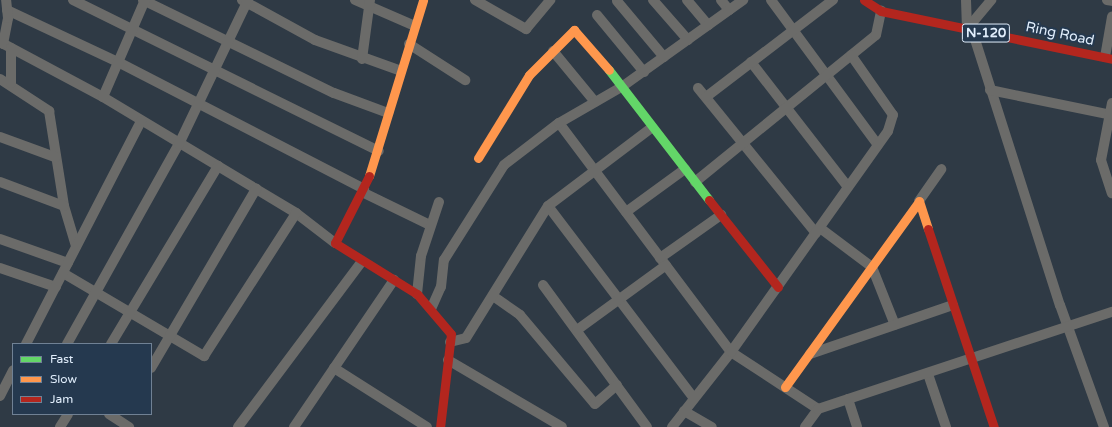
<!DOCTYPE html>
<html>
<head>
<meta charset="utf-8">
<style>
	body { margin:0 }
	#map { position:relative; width:1112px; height:427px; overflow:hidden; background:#2f3a45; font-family:"Varela Round",sans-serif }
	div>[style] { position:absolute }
	.street>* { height:10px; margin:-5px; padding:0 5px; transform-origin:5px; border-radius:5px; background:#6b6b69 }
	.fast>* { height:9px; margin:-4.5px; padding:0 4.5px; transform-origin:4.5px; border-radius:4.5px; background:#63d668 }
	.slow>* { height:9px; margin:-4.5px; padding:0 4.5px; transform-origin:4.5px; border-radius:4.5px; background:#ff974d }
	.jam>* { height:9px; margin:-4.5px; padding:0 4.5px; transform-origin:4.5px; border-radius:4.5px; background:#b3261e }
	span { translate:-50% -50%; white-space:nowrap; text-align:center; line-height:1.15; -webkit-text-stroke:4px #25394f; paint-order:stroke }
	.shield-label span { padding:1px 3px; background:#25394f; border:1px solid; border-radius:3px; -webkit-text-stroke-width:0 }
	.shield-label { font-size:13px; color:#e1eefc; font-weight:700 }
	.street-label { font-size:14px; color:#e1eefc }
	.legend { position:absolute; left:12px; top:343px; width:140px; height:72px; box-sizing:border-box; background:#25394f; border:1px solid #708194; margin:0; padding:5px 7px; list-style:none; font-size:12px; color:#e1eefc }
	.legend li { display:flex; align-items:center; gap:8px; height:20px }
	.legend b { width:20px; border:1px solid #708194 }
</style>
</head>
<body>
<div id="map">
	<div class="street">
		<i style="left:73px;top:0;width:341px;rotate:26.3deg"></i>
		<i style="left:143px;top:0;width:212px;rotate:26deg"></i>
		<i style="left:334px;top:93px;width:58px;rotate:20.3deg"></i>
		<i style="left:242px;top:0;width:83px;rotate:28.7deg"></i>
		<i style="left:315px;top:40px;width:91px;rotate:19.8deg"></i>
		<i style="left:355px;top:0;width:65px;rotate:23.4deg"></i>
		<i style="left:475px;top:0;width:59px;rotate:29.6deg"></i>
		<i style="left:526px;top:29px;width:38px;rotate:-50deg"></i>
		<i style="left:653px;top:0;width:53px;rotate:48.8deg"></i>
		<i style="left:687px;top:0;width:33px;rotate:50deg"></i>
		<i style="left:721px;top:0;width:13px;rotate:51deg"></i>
		<i style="left:771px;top:0;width:180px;rotate:53.6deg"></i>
		<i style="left:966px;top:0;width:29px;rotate:88deg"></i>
		<i style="left:1107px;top:0;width:5px;rotate:11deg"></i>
		<i style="left:617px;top:1px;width:73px;rotate:50deg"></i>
		<i style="left:7px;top:10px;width:123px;rotate:25.1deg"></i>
		<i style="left:118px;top:62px;width:277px;rotate:27.3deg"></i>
		<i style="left:597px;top:15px;width:74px;rotate:50.5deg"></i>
		<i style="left:967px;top:29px;width:38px;rotate:-50deg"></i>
		<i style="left:972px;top:30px;width:289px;rotate:72.3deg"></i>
		<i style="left:1060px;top:305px;width:130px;rotate:70.2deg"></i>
		<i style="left:0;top:42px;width:117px;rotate:28.1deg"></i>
		<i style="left:103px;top:97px;width:225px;rotate:31deg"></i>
		<i style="left:296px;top:213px;width:49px;rotate:37.6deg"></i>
		<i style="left:3px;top:44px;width:26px;rotate:-79deg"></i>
		<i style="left:8px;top:18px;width:18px;rotate:-96deg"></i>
		<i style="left:409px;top:44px;width:67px;rotate:32.7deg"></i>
		<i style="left:553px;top:51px;width:66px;rotate:50.5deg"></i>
		<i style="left:1105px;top:57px;width:41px;rotate:-80.1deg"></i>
		<i style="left:362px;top:59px;width:60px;rotate:-82.3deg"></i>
		<i style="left:751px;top:62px;width:158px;rotate:52.2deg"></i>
		<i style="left:0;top:79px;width:59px;rotate:33.1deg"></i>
		<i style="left:49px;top:111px;width:96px;rotate:81deg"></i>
		<i style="left:64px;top:206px;width:42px;rotate:73.3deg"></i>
		<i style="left:11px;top:83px;width:35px;rotate:-90deg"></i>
		<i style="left:698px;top:88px;width:187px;rotate:50.9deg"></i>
		<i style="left:990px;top:90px;width:125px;rotate:11.6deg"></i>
		<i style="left:103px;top:97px;width:106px;rotate:-66.6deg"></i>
		<i style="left:706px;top:97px;width:160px;rotate:-37.4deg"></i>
		<i style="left:1112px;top:103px;width:58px;rotate:100.9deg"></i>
		<i style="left:1101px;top:160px;width:35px;rotate:72deg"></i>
		<i style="left:559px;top:123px;width:286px;rotate:53.1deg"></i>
		<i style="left:731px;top:352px;width:104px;rotate:33.2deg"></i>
		<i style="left:0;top:137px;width:59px;rotate:20deg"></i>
		<i style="left:0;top:182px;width:68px;rotate:20.6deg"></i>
		<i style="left:695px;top:182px;width:233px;rotate:-39.1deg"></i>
		<i style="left:876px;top:35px;width:25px;rotate:-78deg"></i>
		<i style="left:362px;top:192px;width:76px;rotate:25.9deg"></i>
		<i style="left:919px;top:201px;width:39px;rotate:-55deg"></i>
		<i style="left:548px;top:206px;width:240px;rotate:52.8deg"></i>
		<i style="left:626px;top:212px;width:73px;rotate:-36.1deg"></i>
		<i style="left:820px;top:228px;width:65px;rotate:36.9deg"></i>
		<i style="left:872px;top:267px;width:62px;rotate:68.4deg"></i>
		<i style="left:0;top:239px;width:72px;rotate:19.4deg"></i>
		<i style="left:660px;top:258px;width:75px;rotate:-35.2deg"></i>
		<i style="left:0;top:268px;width:59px;rotate:18.7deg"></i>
		<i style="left:63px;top:273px;width:164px;rotate:30.5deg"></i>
		<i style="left:204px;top:356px;width:170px;rotate:-57.2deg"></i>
		<i style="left:543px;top:285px;width:176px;rotate:53.8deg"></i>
		<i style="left:417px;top:294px;width:38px;rotate:-84deg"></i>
		<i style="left:421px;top:256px;width:57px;rotate:-71.6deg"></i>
		<i style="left:493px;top:296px;width:33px;rotate:35deg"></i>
		<i style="left:520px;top:315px;width:116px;rotate:49.9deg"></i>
		<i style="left:595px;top:404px;width:29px;rotate:-41deg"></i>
		<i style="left:431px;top:309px;width:24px;rotate:-66deg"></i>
		<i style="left:441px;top:287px;width:27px;rotate:-84deg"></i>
		<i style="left:444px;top:260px;width:112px;rotate:-57.7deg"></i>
		<i style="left:504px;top:165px;width:69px;rotate:-37.4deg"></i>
		<i style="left:559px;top:123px;width:74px;rotate:-30deg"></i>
		<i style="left:623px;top:86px;width:148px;rotate:-35.6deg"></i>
		<i style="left:577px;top:330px;width:110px;rotate:-36.1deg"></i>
		<i style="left:450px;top:342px;width:16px;rotate:-14deg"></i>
		<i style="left:466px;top:338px;width:155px;rotate:-58.2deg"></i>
		<i style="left:548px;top:206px;width:129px;rotate:-37.1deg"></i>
		<i style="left:26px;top:344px;width:251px;rotate:-62.7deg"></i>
		<i style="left:67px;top:344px;width:229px;rotate:-60.8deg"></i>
		<i style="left:179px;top:144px;width:160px;rotate:-64.4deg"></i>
		<i style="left:111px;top:344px;width:208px;rotate:-59deg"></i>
		<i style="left:810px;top:354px;width:151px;rotate:-18.9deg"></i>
		<i style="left:448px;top:360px;width:132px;rotate:30.4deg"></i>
		<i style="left:151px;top:368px;width:208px;rotate:-59.6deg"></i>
		<i style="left:334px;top:368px;width:110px;rotate:32.4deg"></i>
		<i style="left:928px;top:374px;width:56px;rotate:71.2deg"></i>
		<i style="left:0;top:396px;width:29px;rotate:-63deg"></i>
		<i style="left:848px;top:399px;width:29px;rotate:72deg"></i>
		<i style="left:684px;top:411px;width:32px;rotate:30deg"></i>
		<i style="left:109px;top:414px;width:24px;rotate:33deg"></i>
		<i style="left:60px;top:427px;width:15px;rotate:-58deg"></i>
		<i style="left:238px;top:427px;width:207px;rotate:-53.2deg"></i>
		<i style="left:294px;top:427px;width:178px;rotate:-55.8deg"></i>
		<i style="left:672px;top:427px;width:95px;rotate:-51.8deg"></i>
		<i style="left:731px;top:352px;width:271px;rotate:-54.6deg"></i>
		<i style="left:888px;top:131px;width:17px;rotate:-73deg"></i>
		<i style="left:893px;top:115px;width:73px;rotate:-125deg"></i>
		<i style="left:805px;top:427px;width:22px;rotate:-54deg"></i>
		<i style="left:818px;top:409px;width:310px;rotate:-18.3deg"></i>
	</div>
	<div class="fast">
		<i style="left:609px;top:70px;width:164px;rotate:52.4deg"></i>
	</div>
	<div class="slow">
		<i style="left:478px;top:158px;width:97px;rotate:-58.4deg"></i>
		<i style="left:529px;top:75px;width:64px;rotate:-45deg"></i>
		<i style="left:574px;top:30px;width:53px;rotate:48.8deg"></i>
		<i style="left:369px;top:176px;width:184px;rotate:-72.9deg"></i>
		<i style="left:785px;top:387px;width:229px;rotate:-54.2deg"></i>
		<i style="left:919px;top:201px;width:29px;rotate:72deg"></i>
	</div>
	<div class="jam">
		<i style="left:864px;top:0;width:20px;rotate:33deg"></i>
		<i style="left:881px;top:11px;width:236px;rotate:11.7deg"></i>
		<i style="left:369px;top:176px;width:75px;rotate:116.9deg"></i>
		<i style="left:335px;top:243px;width:97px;rotate:31.9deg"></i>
		<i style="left:417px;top:294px;width:52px;rotate:49.6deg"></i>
		<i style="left:451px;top:334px;width:94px;rotate:96.7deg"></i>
		<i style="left:709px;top:200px;width:111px;rotate:51.6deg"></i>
		<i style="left:928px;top:229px;width:209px;rotate:71.6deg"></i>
	</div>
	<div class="shield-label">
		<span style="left:986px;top:33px">N-120</span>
	</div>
	<div class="street-label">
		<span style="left:1060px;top:34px;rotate:12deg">Ring Road</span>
	</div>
	<ul class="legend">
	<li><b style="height:5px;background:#63d668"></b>Fast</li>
	<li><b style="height:5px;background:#ff974d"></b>Slow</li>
	<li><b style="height:5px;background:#b3261e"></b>Jam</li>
	</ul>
</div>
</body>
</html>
